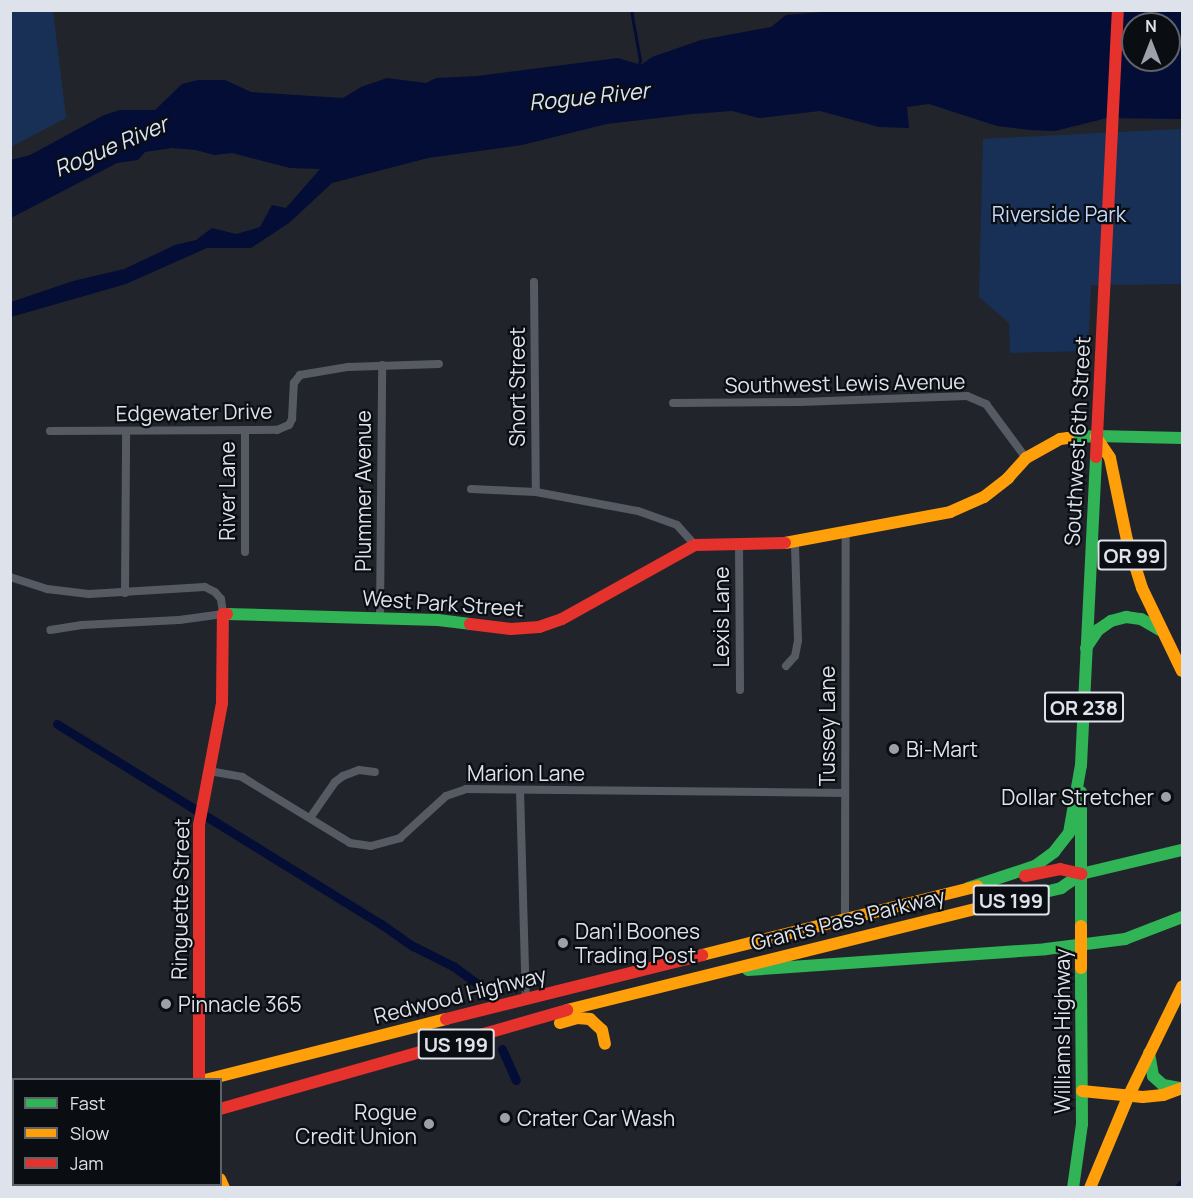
<!DOCTYPE html>
<html>
<head>
<meta charset="utf-8">
<style>
	body { margin:0 }
	#map { position:relative; width:1193px; height:1198px; overflow:hidden; background:#21252b; font-family:Manrope,sans-serif }
	div>[style] { position:absolute }
	.green>* { inset:0; background:#193056 }
	.water>* { inset:0; background:#030d35 }
	.stream>* { height:3px; margin:-1.5px; padding:0 1.5px; transform-origin:1.5px; border-radius:1.5px; background:#030d35 }
	.canal>* { height:9px; margin:-4.5px; padding:0 4.5px; transform-origin:4.5px; border-radius:4.5px; background:#030d35 }
	.street>* { height:8px; margin:-4px; padding:0 4px; transform-origin:4px; border-radius:4px; background:#565b63 }
	.fast>* { height:12px; margin:-6px; padding:0 6px; transform-origin:6px; border-radius:6px; background:#30b455 }
	.slow>* { height:12px; margin:-6px; padding:0 6px; transform-origin:6px; border-radius:6px; background:#ff9f0a }
	.jam>* { height:12px; margin:-6px; padding:0 6px; transform-origin:6px; border-radius:6px; background:#e5322d }
	.slow-bridge>* { height:12px; margin:-6px; padding:0 6px; transform-origin:6px; border-radius:6px; background:#ff9f0a }
	.dots>* { width:16px; height:16px; translate:-50% -50%; box-sizing:border-box; border:3px solid #0a0d12; border-radius:50% }
	span { translate:-50% -50%; white-space:nowrap; text-align:center; line-height:1.15; -webkit-text-stroke:4.5px #0a0d12; paint-order:stroke }
	.shield-label span { padding:2px 4px; background:#0a0d12; border:2px solid; border-radius:4px; -webkit-text-stroke-width:0 }
	.shield-label { font-size:20px; color:#dee3eb; font-weight:700 }
	.park-label { font-size:21px; color:#c1d8fc }
	.street-label { font-size:21px; color:#dee3eb }
	.poi-label { font-size:21px; color:#dee3eb }
	.left { translate:0 -50%; text-align:left }
	.right { translate:-100% -50%; text-align:right }
	.water-label { font-size:22px; color:#d9e4f6; font-style:italic }
	.frame { position:absolute; inset:0; border:12px solid #dee3eb; pointer-events:none }
	.legend { position:absolute; left:12px; top:1078px; width:210px; height:108px; box-sizing:border-box; background:#0a0d12; border:2px solid #5f6369; margin:0; padding:8px 10px; list-style:none; font-size:18px; color:#dee3eb }
	.legend li { display:flex; align-items:center; gap:12px; height:30px }
	.legend b { width:30px; border:2px solid #5f6369 }
	.north { position:absolute; left:1121px; top:12px; width:60px; height:60px; box-sizing:border-box; background:#0a0d12; border:2px solid #5f6369; border-radius:50%; rotate:0deg; font-size:16px; font-weight:700; line-height:24px; text-align:center; color:#dee3eb }
	.north::after { content:''; display:block; margin:auto; width:21px; height:27px; background:#9ca0a8; clip-path:polygon(50% 0,100% 100%,50% 72%,0 100%) }
</style>
</head>
<body>
<div id="map">
	<div class="green">
		<i style="clip-path:polygon(11px 10px,53px 11px,66px 118px,11px 147px)"></i>
		<i style="clip-path:polygon(1182px 129px,1182px 284px,1091px 285px,1088px 351px,1010px 353px,1009px 323px,979px 297px,983px 139px)"></i>
	</div>
	<div class="water">
		<i style="clip-path:polygon(evenodd,846px 10px,1182px 11px,1182px 119px,1107px 118px,1055px 131px,1030px 130px,997px 126px,929px 104px,907px 107px,909px 128px,879px 127px,820px 111px,759px 118px,732px 111px,692px 114px,607px 124px,522px 145px,428px 158px,332px 183px,289px 223px,251px 248px,207px 248px,126px 284px,11px 317px,11px 302px,73px 281px,124px 269px,175px 245px,196px 240px,212px 228px,236px 234px,260px 227px,272px 205px,286px 208px,320px 169px,290px 168px,232px 153px,214px 155px,196px 150px,172px 148px,145px 152px,138px 160px,117px 163px,11px 218px,11px 160px,30px 155px,104px 115px,120px 110px,155px 110px,182px 84px,198px 80px,225px 80px,251px 92px,343px 98px,361px 87px,387px 78px,426px 83px,436px 78px,477px 76px,618px 58px,641px 65px,652px 57px,701px 40px,771px 27px,786px 15px,846px 10px,1133px 24px,1169px 24px,1169px 60px,1133px 60px,1133px 24px)"></i>
	</div>
	<div class="stream">
		<i style="left:631px;top:10px;width:51px;rotate:79.8deg"></i>
		<i style="left:640px;top:60px;width:7px;rotate:106deg"></i>
	</div>
	<div class="canal">
		<i style="left:57px;top:724px;width:381px;rotate:31.7deg"></i>
		<i style="left:381px;top:924px;width:39px;rotate:35deg"></i>
		<i style="left:413px;top:946px;width:45px;rotate:26.6deg"></i>
		<i style="left:453px;top:966px;width:26px;rotate:36deg"></i>
		<i style="left:474px;top:981px;width:20px;rotate:49deg"></i>
		<i style="left:502px;top:1049px;width:34px;rotate:66deg"></i>
		<i style="left:1179px;top:1188px;width:5px;rotate:-53deg"></i>
	</div>
	<div class="street">
		<i style="left:534px;top:282px;width:210px;rotate:89.5deg"></i>
		<i style="left:673px;top:403px;width:127px;rotate:-0.5deg"></i>
		<i style="left:800px;top:402px;width:167px;rotate:-2.1deg"></i>
		<i style="left:967px;top:396px;width:21px;rotate:23deg"></i>
		<i style="left:986px;top:404px;width:67px;rotate:53.5deg"></i>
		<i style="left:245px;top:430px;width:122px;rotate:90deg"></i>
		<i style="left:50px;top:431px;width:227px;rotate:-0.3deg"></i>
		<i style="left:277px;top:430px;width:13px;rotate:-23deg"></i>
		<i style="left:289px;top:425px;width:7px;rotate:-63deg"></i>
		<i style="left:292px;top:419px;width:36px;rotate:-87deg"></i>
		<i style="left:294px;top:383px;width:10px;rotate:-53deg"></i>
		<i style="left:300px;top:375px;width:49px;rotate:-9.5deg"></i>
		<i style="left:348px;top:367px;width:91px;rotate:-1.9deg"></i>
		<i style="left:471px;top:489px;width:65px;rotate:2.6deg"></i>
		<i style="left:536px;top:492px;width:104px;rotate:10.6deg"></i>
		<i style="left:638px;top:511px;width:41px;rotate:19.7deg"></i>
		<i style="left:677px;top:525px;width:27px;rotate:48deg"></i>
		<i style="left:739px;top:543px;width:147px;rotate:89.6deg"></i>
		<i style="left:10px;top:577px;width:39px;rotate:18deg"></i>
		<i style="left:47px;top:589px;width:42px;rotate:6.8deg"></i>
		<i style="left:89px;top:594px;width:116px;rotate:-3.5deg"></i>
		<i style="left:205px;top:587px;width:11px;rotate:27deg"></i>
		<i style="left:215px;top:592px;width:9px;rotate:49deg"></i>
		<i style="left:221px;top:599px;width:15px;rotate:82deg"></i>
		<i style="left:223px;top:614px;width:44px;rotate:172.2deg"></i>
		<i style="left:179px;top:620px;width:97px;rotate:177deg"></i>
		<i style="left:82px;top:625px;width:32px;rotate:171deg"></i>
		<i style="left:125px;top:593px;width:162px;rotate:-89.6deg"></i>
		<i style="left:380px;top:617px;width:252px;rotate:-89.5deg"></i>
		<i style="left:786px;top:666px;width:13px;rotate:-48deg"></i>
		<i style="left:795px;top:656px;width:15px;rotate:-79deg"></i>
		<i style="left:798px;top:641px;width:98px;rotate:-91.8deg"></i>
		<i style="left:209px;top:771px;width:34px;rotate:10deg"></i>
		<i style="left:242px;top:777px;width:127px;rotate:31.4deg"></i>
		<i style="left:350px;top:843px;width:21px;rotate:8deg"></i>
		<i style="left:371px;top:846px;width:30px;rotate:-15deg"></i>
		<i style="left:400px;top:838px;width:62px;rotate:-42.4deg"></i>
		<i style="left:446px;top:796px;width:21px;rotate:-19deg"></i>
		<i style="left:466px;top:789px;width:379px;rotate:0.6deg"></i>
		<i style="left:520px;top:790px;width:209px;rotate:88.4deg"></i>
		<i style="left:310px;top:818px;width:44px;rotate:-55.2deg"></i>
		<i style="left:335px;top:782px;width:10px;rotate:-37deg"></i>
		<i style="left:343px;top:776px;width:17px;rotate:-21deg"></i>
		<i style="left:359px;top:770px;width:16px;rotate:7deg"></i>
		<i style="left:845px;top:918px;width:385px;rotate:-89.9deg"></i>
	</div>
	<div class="fast">
		<i style="left:1068px;top:438px;width:28px;rotate:-4deg"></i>
		<i style="left:1096px;top:436px;width:86px;rotate:1.3deg"></i>
		<i style="left:227px;top:614px;width:211px;rotate:1.6deg"></i>
		<i style="left:438px;top:620px;width:32px;rotate:7deg"></i>
		<i style="left:1086px;top:648px;width:22px;rotate:-56deg"></i>
		<i style="left:1098px;top:630px;width:16px;rotate:-35deg"></i>
		<i style="left:1111px;top:621px;width:16px;rotate:-15deg"></i>
		<i style="left:1126px;top:617px;width:15px;rotate:8deg"></i>
		<i style="left:1141px;top:619px;width:22px;rotate:30deg"></i>
		<i style="left:1081px;top:792px;width:134px;rotate:90deg"></i>
		<i style="left:968px;top:888px;width:71px;rotate:-18.2deg"></i>
		<i style="left:1035px;top:866px;width:24px;rotate:-36deg"></i>
		<i style="left:1054px;top:852px;width:24px;rotate:-52deg"></i>
		<i style="left:1069px;top:833px;width:69px;rotate:-80deg"></i>
		<i style="left:1081px;top:765px;width:308px;rotate:-87.2deg"></i>
		<i style="left:1040px;top:893px;width:22px;rotate:-13deg"></i>
		<i style="left:1061px;top:888px;width:24px;rotate:-35deg"></i>
		<i style="left:1081px;top:874px;width:104px;rotate:-13.4deg"></i>
		<i style="left:748px;top:970px;width:299px;rotate:-4deg"></i>
		<i style="left:1046px;top:949px;width:80px;rotate:-7.2deg"></i>
		<i style="left:1125px;top:939px;width:61px;rotate:-21.1deg"></i>
		<i style="left:1149px;top:1053px;width:23px;rotate:80deg"></i>
		<i style="left:1153px;top:1076px;width:13px;rotate:42deg"></i>
		<i style="left:1163px;top:1085px;width:17px;rotate:10deg"></i>
		<i style="left:10px;top:1125px;width:4px;rotate:-14deg"></i>
		<i style="left:1073px;top:1188px;width:65px;rotate:-82deg"></i>
		<i style="left:1082px;top:1124px;width:156px;rotate:-90.4deg"></i>
	</div>
	<div class="slow">
		<i style="left:1096px;top:437px;width:25px;rotate:56deg"></i>
		<i style="left:1110px;top:458px;width:84px;rotate:78.3deg"></i>
		<i style="left:1127px;top:540px;width:50px;rotate:72.6deg"></i>
		<i style="left:1142px;top:588px;width:92px;rotate:64.3deg"></i>
		<i style="left:785px;top:543px;width:168px;rotate:-10.6deg"></i>
		<i style="left:950px;top:512px;width:37px;rotate:-24deg"></i>
		<i style="left:984px;top:497px;width:31px;rotate:-38deg"></i>
		<i style="left:1008px;top:478px;width:27px;rotate:-48deg"></i>
		<i style="left:1026px;top:458px;width:39px;rotate:-29deg"></i>
		<i style="left:1060px;top:439px;width:8px;rotate:-7deg"></i>
		<i style="left:702px;top:955px;width:284px;rotate:-14deg"></i>
		<i style="left:567px;top:1010px;width:487px;rotate:-13.9deg"></i>
		<i style="left:560px;top:1023px;width:18px;rotate:-16deg"></i>
		<i style="left:577px;top:1018px;width:13px;rotate:4deg"></i>
		<i style="left:590px;top:1019px;width:16px;rotate:43deg"></i>
		<i style="left:602px;top:1030px;width:14px;rotate:78deg"></i>
		<i style="left:205px;top:1080px;width:249px;rotate:-14.2deg"></i>
		<i style="left:1082px;top:1091px;width:61px;rotate:5.6deg"></i>
		<i style="left:1143px;top:1097px;width:20px;rotate:-6deg"></i>
		<i style="left:1163px;top:1095px;width:20px;rotate:-20deg"></i>
		<i style="left:220px;top:1179px;width:10px;rotate:66deg"></i>
		<i style="left:1090px;top:1188px;width:99px;rotate:-67.3deg"></i>
		<i style="left:1128px;top:1097px;width:123px;rotate:-63.9deg"></i>
	</div>
	<div class="jam">
		<i style="left:1096px;top:457px;width:448px;rotate:-87.2deg"></i>
		<i style="left:470px;top:624px;width:41px;rotate:7deg"></i>
		<i style="left:511px;top:629px;width:28px;rotate:-4deg"></i>
		<i style="left:539px;top:627px;width:24px;rotate:-19deg"></i>
		<i style="left:562px;top:619px;width:152px;rotate:-29.1deg"></i>
		<i style="left:695px;top:545px;width:90px;rotate:-1.3deg"></i>
		<i style="left:1025px;top:876px;width:36px;rotate:-11deg"></i>
		<i style="left:1060px;top:869px;width:22px;rotate:13deg"></i>
		<i style="left:446px;top:1019px;width:264px;rotate:-14deg"></i>
		<i style="left:199px;top:1080px;width:255px;rotate:-90deg"></i>
		<i style="left:199px;top:825px;width:124px;rotate:-79.3deg"></i>
		<i style="left:222px;top:703px;width:89px;rotate:-89.4deg"></i>
		<i style="left:223px;top:614px;width:4px"></i>
		<i style="left:220px;top:1109px;width:361px;rotate:-15.9deg"></i>
		<i style="left:10px;top:1160px;width:4px"></i>
	</div>
	<div class="slow-bridge">
		<i style="left:1081px;top:926px;width:42px;rotate:90deg"></i>
	</div>
	<div class="dots">
		<i style="left:894px;top:749px;background:#9ca0a8"></i>
		<i style="left:1166px;top:797px;background:#9ca0a8"></i>
		<i style="left:563px;top:943px;background:#9ca0a8"></i>
		<i style="left:166px;top:1004px;background:#9ca0a8"></i>
		<i style="left:505px;top:1118px;background:#9ca0a8"></i>
		<i style="left:429px;top:1124px;background:#9ca0a8"></i>
	</div>
	<div class="shield-label">
		<span style="left:1132px;top:555px">OR 99</span>
		<span style="left:1084px;top:707px">OR 238</span>
		<span style="left:1011px;top:900px">US 199</span>
		<span style="left:456px;top:1044px">US 199</span>
	</div>
	<div class="park-label">
		<span style="left:1059px;top:214px">Riverside Park</span>
	</div>
	<div class="street-label">
		<span style="left:845px;top:383px;rotate:-1deg">Southwest Lewis Avenue</span>
		<span style="left:517px;top:387px;rotate:-90deg">Short Street</span>
		<span style="left:194px;top:412px;rotate:-1deg">Edgewater Drive</span>
		<span style="left:1077px;top:441px;rotate:-87deg">Southwest 6th Street</span>
		<span style="left:227px;top:491px;rotate:-90deg">River Lane</span>
		<span style="left:363px;top:491px;rotate:-90deg">Plummer Avenue</span>
		<span style="left:443px;top:603px;rotate:4deg">West Park Street</span>
		<span style="left:721px;top:617px;rotate:-90deg">Lexis Lane</span>
		<span style="left:827px;top:726px;rotate:-90deg">Tussey Lane</span>
		<span style="left:526px;top:773px">Marion Lane</span>
		<span style="left:180px;top:899px;rotate:-89deg">Ringuette Street</span>
		<span style="left:848px;top:919px;rotate:-14deg">Grants Pass Parkway</span>
		<span style="left:460px;top:995px;rotate:-14deg">Redwood Highway</span>
		<span style="left:1062px;top:1031px;rotate:-90deg">Williams Highway</span>
	</div>
	<div class="poi-label">
		<span class="left" style="left:906px;top:749px">Bi-Mart</span>
		<span class="right" style="left:1154px;top:797px">Dollar Stretcher</span>
		<span class="left" style="left:575px;top:943px">Dan'l Boones<br>Trading Post</span>
		<span class="left" style="left:178px;top:1004px">Pinnacle 365</span>
		<span class="right" style="left:417px;top:1124px">Rogue<br>Credit Union</span>
		<span class="left" style="left:517px;top:1118px">Crater Car Wash</span>
	</div>
	<div class="water-label">
		<span style="left:589px;top:97px;rotate:-6deg">Rogue River</span>
		<span style="left:111px;top:147px;rotate:-23deg">Rogue River</span>
	</div>
	<div class="frame"></div>
	<ul class="legend">
	<li><b style="height:8px;background:#30b455"></b>Fast</li>
	<li><b style="height:8px;background:#ff9f0a"></b>Slow</li>
	<li><b style="height:8px;background:#e5322d"></b>Jam</li>
	</ul>
	<div class="north">N</div>
</div>
</body>
</html>
